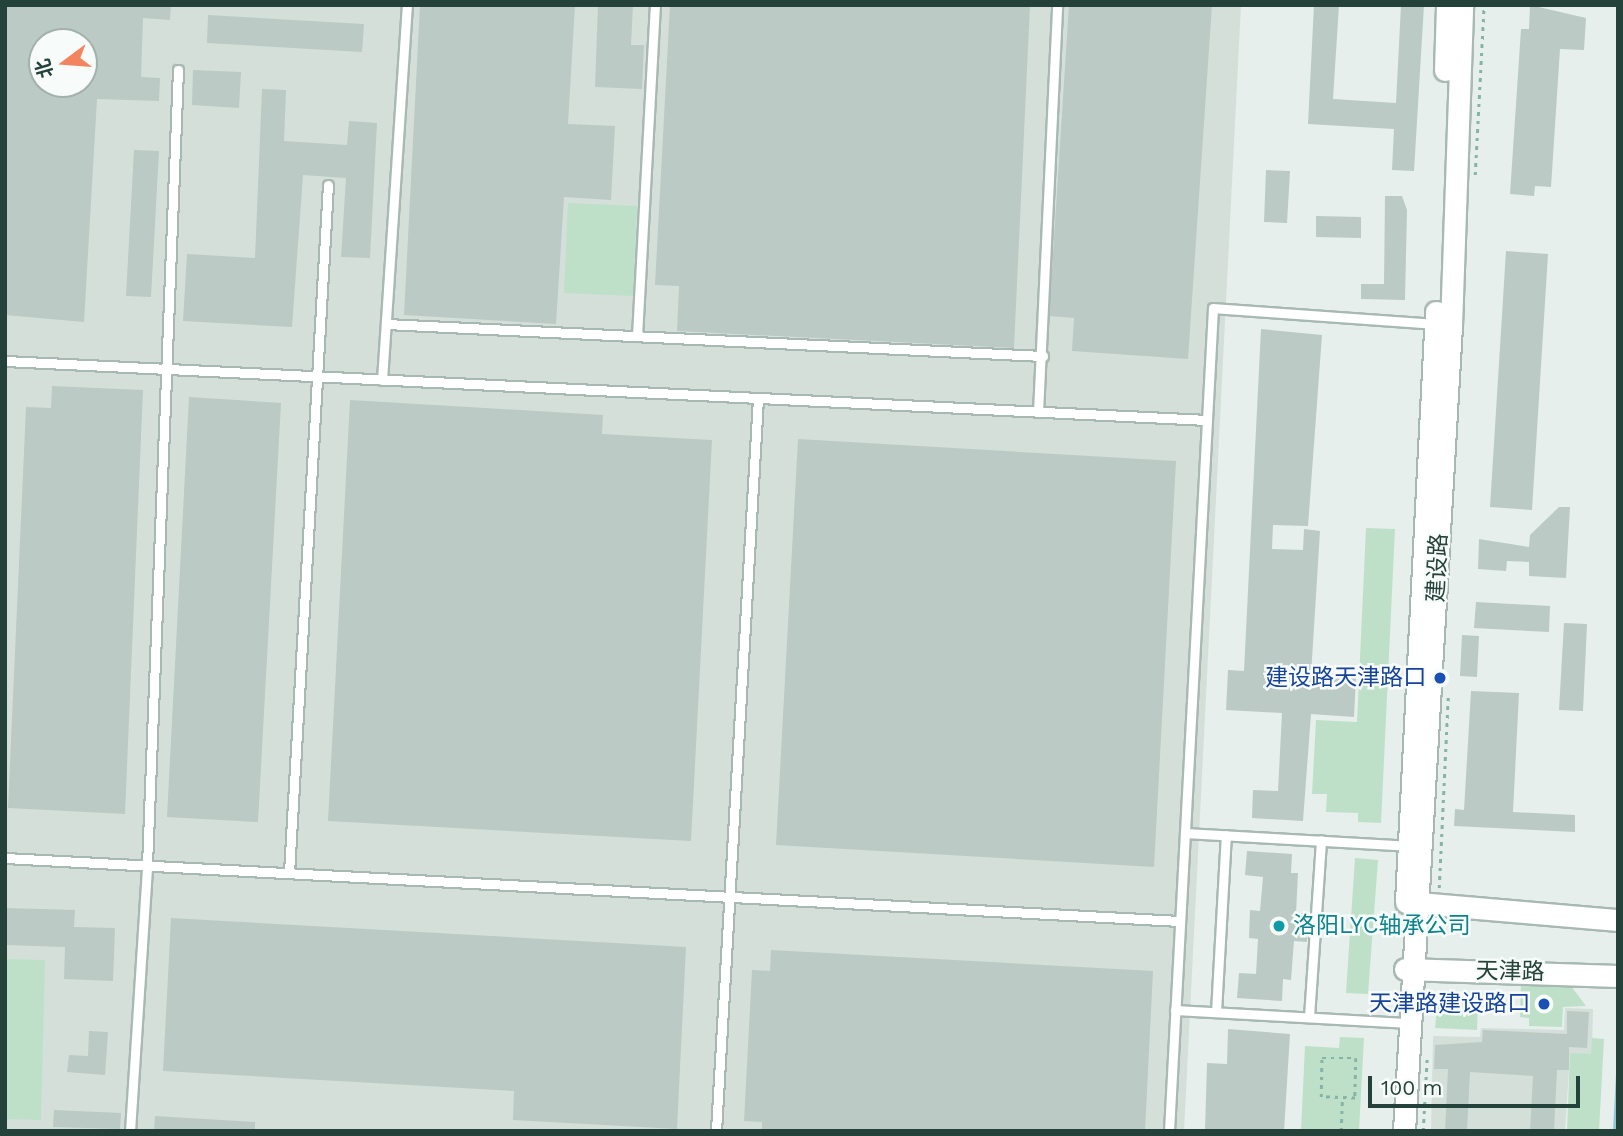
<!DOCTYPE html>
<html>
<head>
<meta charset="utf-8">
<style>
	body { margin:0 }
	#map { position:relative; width:1623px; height:1136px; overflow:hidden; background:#e6efeb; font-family:"Work Sans","Noto Sans SC",sans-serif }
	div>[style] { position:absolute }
	.built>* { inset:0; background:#d4dfda }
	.green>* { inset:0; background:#bfe0c8 }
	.stream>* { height:4.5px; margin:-2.25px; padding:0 2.25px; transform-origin:2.25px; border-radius:2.25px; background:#8ec9d4 }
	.building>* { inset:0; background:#bbcac4 }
	.path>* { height:2.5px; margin-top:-1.25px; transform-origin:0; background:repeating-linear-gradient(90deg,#86b3a5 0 3.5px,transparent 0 8.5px) }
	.roads { filter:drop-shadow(2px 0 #a8b8b2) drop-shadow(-2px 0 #a8b8b2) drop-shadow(0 2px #a8b8b2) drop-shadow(0 -2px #a8b8b2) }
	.lane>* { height:9px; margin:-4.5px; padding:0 4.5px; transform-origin:4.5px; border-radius:4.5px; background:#fff }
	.secondary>* { height:21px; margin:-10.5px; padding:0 10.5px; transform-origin:10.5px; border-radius:10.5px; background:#fff }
	.dots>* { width:19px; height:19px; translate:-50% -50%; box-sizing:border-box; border:4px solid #f7fbf9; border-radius:50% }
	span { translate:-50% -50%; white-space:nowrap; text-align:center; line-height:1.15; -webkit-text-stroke:5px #f7fbf9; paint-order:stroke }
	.street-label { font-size:23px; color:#24423a }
	.transit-label { font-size:23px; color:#164399 }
	.right { translate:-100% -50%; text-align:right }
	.culture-label { font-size:23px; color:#0d838f }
	.left { translate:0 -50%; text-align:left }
	.frame { position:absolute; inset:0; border:7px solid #24423a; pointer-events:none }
	.north { position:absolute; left:28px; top:28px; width:70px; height:70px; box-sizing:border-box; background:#f7fbf9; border:2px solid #a3b1ad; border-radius:50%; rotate:254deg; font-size:19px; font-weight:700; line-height:28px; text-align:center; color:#24423a }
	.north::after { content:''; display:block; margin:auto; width:24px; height:32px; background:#f4845f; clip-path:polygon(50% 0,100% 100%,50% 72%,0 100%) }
	.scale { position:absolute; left:1368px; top:1076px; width:212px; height:32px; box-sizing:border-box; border:4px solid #24423a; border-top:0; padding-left:9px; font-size:21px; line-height:24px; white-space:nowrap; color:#24423a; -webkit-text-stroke:5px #f7fbf9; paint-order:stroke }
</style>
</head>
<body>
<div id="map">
	<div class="built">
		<i style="clip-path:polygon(evenodd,5px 5px,1241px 5px,1184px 1131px,5px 1131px,5px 5px,42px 42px,84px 42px,84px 84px,42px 84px,42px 42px)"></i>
		<i style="clip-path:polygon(1565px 1008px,1593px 1009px,1592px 1054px,1570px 1054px,1565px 1131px,1431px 1131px,1433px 1036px,1480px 1037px,1481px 1028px,1564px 1030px)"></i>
	</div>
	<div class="green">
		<i style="clip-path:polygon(568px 203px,637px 206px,633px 296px,564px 293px)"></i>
		<i style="clip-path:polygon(1366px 528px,1395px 529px,1381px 823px,1358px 822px,1358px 813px,1326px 812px,1327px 794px,1312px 794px,1316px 720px,1357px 722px)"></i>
		<i style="clip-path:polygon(1355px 858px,1378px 860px,1368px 994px,1346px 993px)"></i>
		<i style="clip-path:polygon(5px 959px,45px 960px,41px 1120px,5px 1119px)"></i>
		<i style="clip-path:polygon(1521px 980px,1571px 986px,1586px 1006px,1563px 1007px,1562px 1027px,1529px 1026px,1529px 1018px,1520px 1017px)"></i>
		<i style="clip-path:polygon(1454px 994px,1478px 994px,1477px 1030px,1435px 1028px,1437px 1008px)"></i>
		<i style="clip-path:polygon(1340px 1037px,1364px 1038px,1359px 1131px,1301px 1131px,1305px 1046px,1339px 1048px)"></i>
		<i style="clip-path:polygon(1592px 1038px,1604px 1039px,1599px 1131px,1567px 1131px,1570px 1053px,1591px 1054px)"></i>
	</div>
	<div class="stream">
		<i style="left:1615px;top:1131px;width:57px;rotate:-87deg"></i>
	</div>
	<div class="building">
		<i style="clip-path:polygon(evenodd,5px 5px,171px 5px,170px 20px,143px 18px,141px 77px,160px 78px,159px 101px,97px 99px,84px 322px,5px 315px,5px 5px,42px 42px,84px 42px,84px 84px,42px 84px,42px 42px)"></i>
		<i style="clip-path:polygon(420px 5px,575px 5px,568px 124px,615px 126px,611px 200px,564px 197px,556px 324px,404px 315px)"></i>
		<i style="clip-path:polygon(598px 5px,633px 5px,631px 45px,644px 45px,642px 89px,595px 87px)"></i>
		<i style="clip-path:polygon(670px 5px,1030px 5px,1014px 348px,677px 331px,679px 286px,655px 285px)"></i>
		<i style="clip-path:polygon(1069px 5px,1212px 5px,1188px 359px,1072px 351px,1074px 318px,1049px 316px)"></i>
		<i style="clip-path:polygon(1314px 5px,1339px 5px,1333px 99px,1396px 103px,1401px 5px,1424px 5px,1414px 171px,1392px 170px,1394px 129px,1308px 124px)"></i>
		<i style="clip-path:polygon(1530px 5px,1586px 18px,1584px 50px,1560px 49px,1551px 187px,1535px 186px,1534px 196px,1510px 194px,1521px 29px,1529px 29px)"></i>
		<i style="clip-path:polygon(208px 15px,364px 24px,362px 52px,207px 43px)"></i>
		<i style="clip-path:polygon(193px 70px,241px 72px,239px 108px,192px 105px)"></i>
		<i style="clip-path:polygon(262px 89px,286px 90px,284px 141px,347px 145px,349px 121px,377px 123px,370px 258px,341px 257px,346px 178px,303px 175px,292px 327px,183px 321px,187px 254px,255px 258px)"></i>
		<i style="clip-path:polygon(134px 150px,159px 151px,151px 297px,126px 296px)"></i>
		<i style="clip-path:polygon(1266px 170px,1290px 171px,1287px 223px,1264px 222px)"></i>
		<i style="clip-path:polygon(1385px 196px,1402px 196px,1407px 210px,1405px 300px,1361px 299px,1361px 284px,1384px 284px)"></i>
		<i style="clip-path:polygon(1316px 216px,1361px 217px,1361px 238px,1316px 237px)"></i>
		<i style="clip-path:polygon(1506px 251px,1548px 254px,1532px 510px,1490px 507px)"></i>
		<i style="clip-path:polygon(1261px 329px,1322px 335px,1308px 526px,1273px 525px,1272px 549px,1303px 550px,1304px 529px,1320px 531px,1311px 675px,1356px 677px,1354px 717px,1311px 714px,1303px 821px,1252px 818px,1253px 790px,1278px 791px,1282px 713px,1226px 710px,1228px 670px,1244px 671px)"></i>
		<i style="clip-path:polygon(52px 386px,143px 390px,125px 814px,8px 808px,26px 407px,51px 408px)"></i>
		<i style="clip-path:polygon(189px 397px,281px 403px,258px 822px,167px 817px)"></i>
		<i style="clip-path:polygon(350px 400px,603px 415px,602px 434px,712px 440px,691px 841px,328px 821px)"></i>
		<i style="clip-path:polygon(798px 439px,1176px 461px,1154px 867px,776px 845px)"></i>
		<i style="clip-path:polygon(1559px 507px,1570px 507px,1566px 578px,1529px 576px,1529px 562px,1507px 561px,1506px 571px,1478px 569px,1479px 539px,1529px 547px,1530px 535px)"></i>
		<i style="clip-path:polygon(1476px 602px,1550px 606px,1549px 632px,1474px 628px)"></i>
		<i style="clip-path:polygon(1564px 623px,1587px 624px,1583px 711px,1559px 710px)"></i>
		<i style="clip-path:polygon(1462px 635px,1479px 636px,1477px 677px,1460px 676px)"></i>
		<i style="clip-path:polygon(1471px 691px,1519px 693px,1513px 812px,1575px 815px,1575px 832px,1454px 826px,1455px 809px,1464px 810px)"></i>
		<i style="clip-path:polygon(1247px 851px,1292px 854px,1291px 873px,1298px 873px,1296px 913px,1309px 914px,1307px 942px,1294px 941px,1291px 980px,1283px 979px,1282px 1001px,1237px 998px,1239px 973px,1256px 974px,1258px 939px,1249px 938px,1250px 910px,1260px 911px,1263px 877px,1245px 875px)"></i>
		<i style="clip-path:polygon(5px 908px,75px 910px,74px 927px,115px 928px,113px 981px,64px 979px,65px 947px,5px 945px)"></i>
		<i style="clip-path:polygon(171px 918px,686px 947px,677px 1129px,513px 1120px,514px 1091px,163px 1071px)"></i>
		<i style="clip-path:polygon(771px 950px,1153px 971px,1145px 1131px,762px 1131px,762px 1122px,744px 1121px,752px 970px,770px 971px)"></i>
		<i style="clip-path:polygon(1567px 1011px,1589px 1012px,1587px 1048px,1569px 1047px,1569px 1070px,1557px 1070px,1554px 1131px,1530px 1131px,1533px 1076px,1470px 1072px,1467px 1131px,1445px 1131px,1448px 1069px,1434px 1069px,1435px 1045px,1482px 1042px,1483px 1030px,1567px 1034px)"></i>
		<i style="clip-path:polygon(1228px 1029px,1290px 1034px,1284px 1131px,1205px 1131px,1207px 1063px,1227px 1064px)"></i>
		<i style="clip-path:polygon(89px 1031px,108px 1032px,105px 1075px,67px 1072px,69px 1055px,88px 1056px)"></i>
		<i style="clip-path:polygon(54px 1110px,121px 1113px,120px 1129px,53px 1127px)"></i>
		<i style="clip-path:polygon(155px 1116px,255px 1122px,255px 1131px,154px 1131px)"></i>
	</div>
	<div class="path">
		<i style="left:1475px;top:175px;width:170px;rotate:-87deg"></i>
		<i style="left:1439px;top:888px;width:192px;rotate:-87.3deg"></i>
		<i style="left:1322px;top:1058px;width:34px"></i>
		<i style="left:1356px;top:1058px;width:40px;rotate:91.4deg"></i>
		<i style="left:1355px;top:1098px;width:34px;rotate:-178deg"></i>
		<i style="left:1321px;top:1097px;width:39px;rotate:-89deg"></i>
		<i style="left:1341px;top:1131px;width:32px;rotate:-88deg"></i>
		<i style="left:1423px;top:1131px;width:74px;rotate:-86.9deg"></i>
	</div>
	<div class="roads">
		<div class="lane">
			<i style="left:386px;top:324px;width:658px;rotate:2.79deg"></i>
			<i style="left:637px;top:336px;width:331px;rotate:-86.9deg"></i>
			<i style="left:5px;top:361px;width:1203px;rotate:2.81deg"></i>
			<i style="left:382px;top:380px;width:376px;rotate:-86.2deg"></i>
			<i style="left:1038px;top:412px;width:407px;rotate:-87.3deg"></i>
			<i style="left:1185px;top:833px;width:223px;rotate:3.3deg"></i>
			<i style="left:5px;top:858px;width:1177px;rotate:3.07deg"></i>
			<i style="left:289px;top:873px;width:689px;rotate:-86.76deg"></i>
			<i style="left:1175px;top:1010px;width:235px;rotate:3.2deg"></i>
			<i style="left:1216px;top:1012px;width:177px;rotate:-86.8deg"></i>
			<i style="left:1309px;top:1017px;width:177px;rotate:-86.1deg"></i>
			<i style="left:130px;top:1131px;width:267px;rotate:-86.3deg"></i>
			<i style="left:147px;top:865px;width:796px;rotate:-87.77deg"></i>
			<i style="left:716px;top:1131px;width:734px;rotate:-86.72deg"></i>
			<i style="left:1169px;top:1131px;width:824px;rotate:-86.94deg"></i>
			<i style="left:1213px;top:308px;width:223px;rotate:4.1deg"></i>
		</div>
		<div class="secondary">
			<i style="left:1445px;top:70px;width:65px;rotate:-88.2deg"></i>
			<i style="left:1406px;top:902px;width:591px;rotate:-87.09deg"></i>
			<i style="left:1407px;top:902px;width:212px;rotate:4.9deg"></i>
			<i style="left:1405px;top:969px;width:213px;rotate:1.9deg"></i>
			<i style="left:1404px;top:1131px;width:806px;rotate:-86.66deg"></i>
			<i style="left:1451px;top:326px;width:321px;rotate:-88deg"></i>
		</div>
	</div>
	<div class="dots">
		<i style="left:1440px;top:678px;background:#1a4fb4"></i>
		<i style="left:1279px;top:926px;background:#0f9aa8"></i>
		<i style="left:1544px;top:1004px;background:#1a4fb4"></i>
	</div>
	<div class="street-label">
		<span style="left:1438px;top:568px;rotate:-87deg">建设路</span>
		<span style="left:1510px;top:972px;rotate:1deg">天津路</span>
	</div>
	<div class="transit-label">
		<span class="right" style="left:1426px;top:678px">建设路天津路口</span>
		<span class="right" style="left:1530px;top:1004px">天津路建设路口</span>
	</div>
	<div class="culture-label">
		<span class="left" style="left:1293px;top:926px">洛阳LYC轴承公司</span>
	</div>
	<div class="frame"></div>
	<div class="north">北</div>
	<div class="scale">100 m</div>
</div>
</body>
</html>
